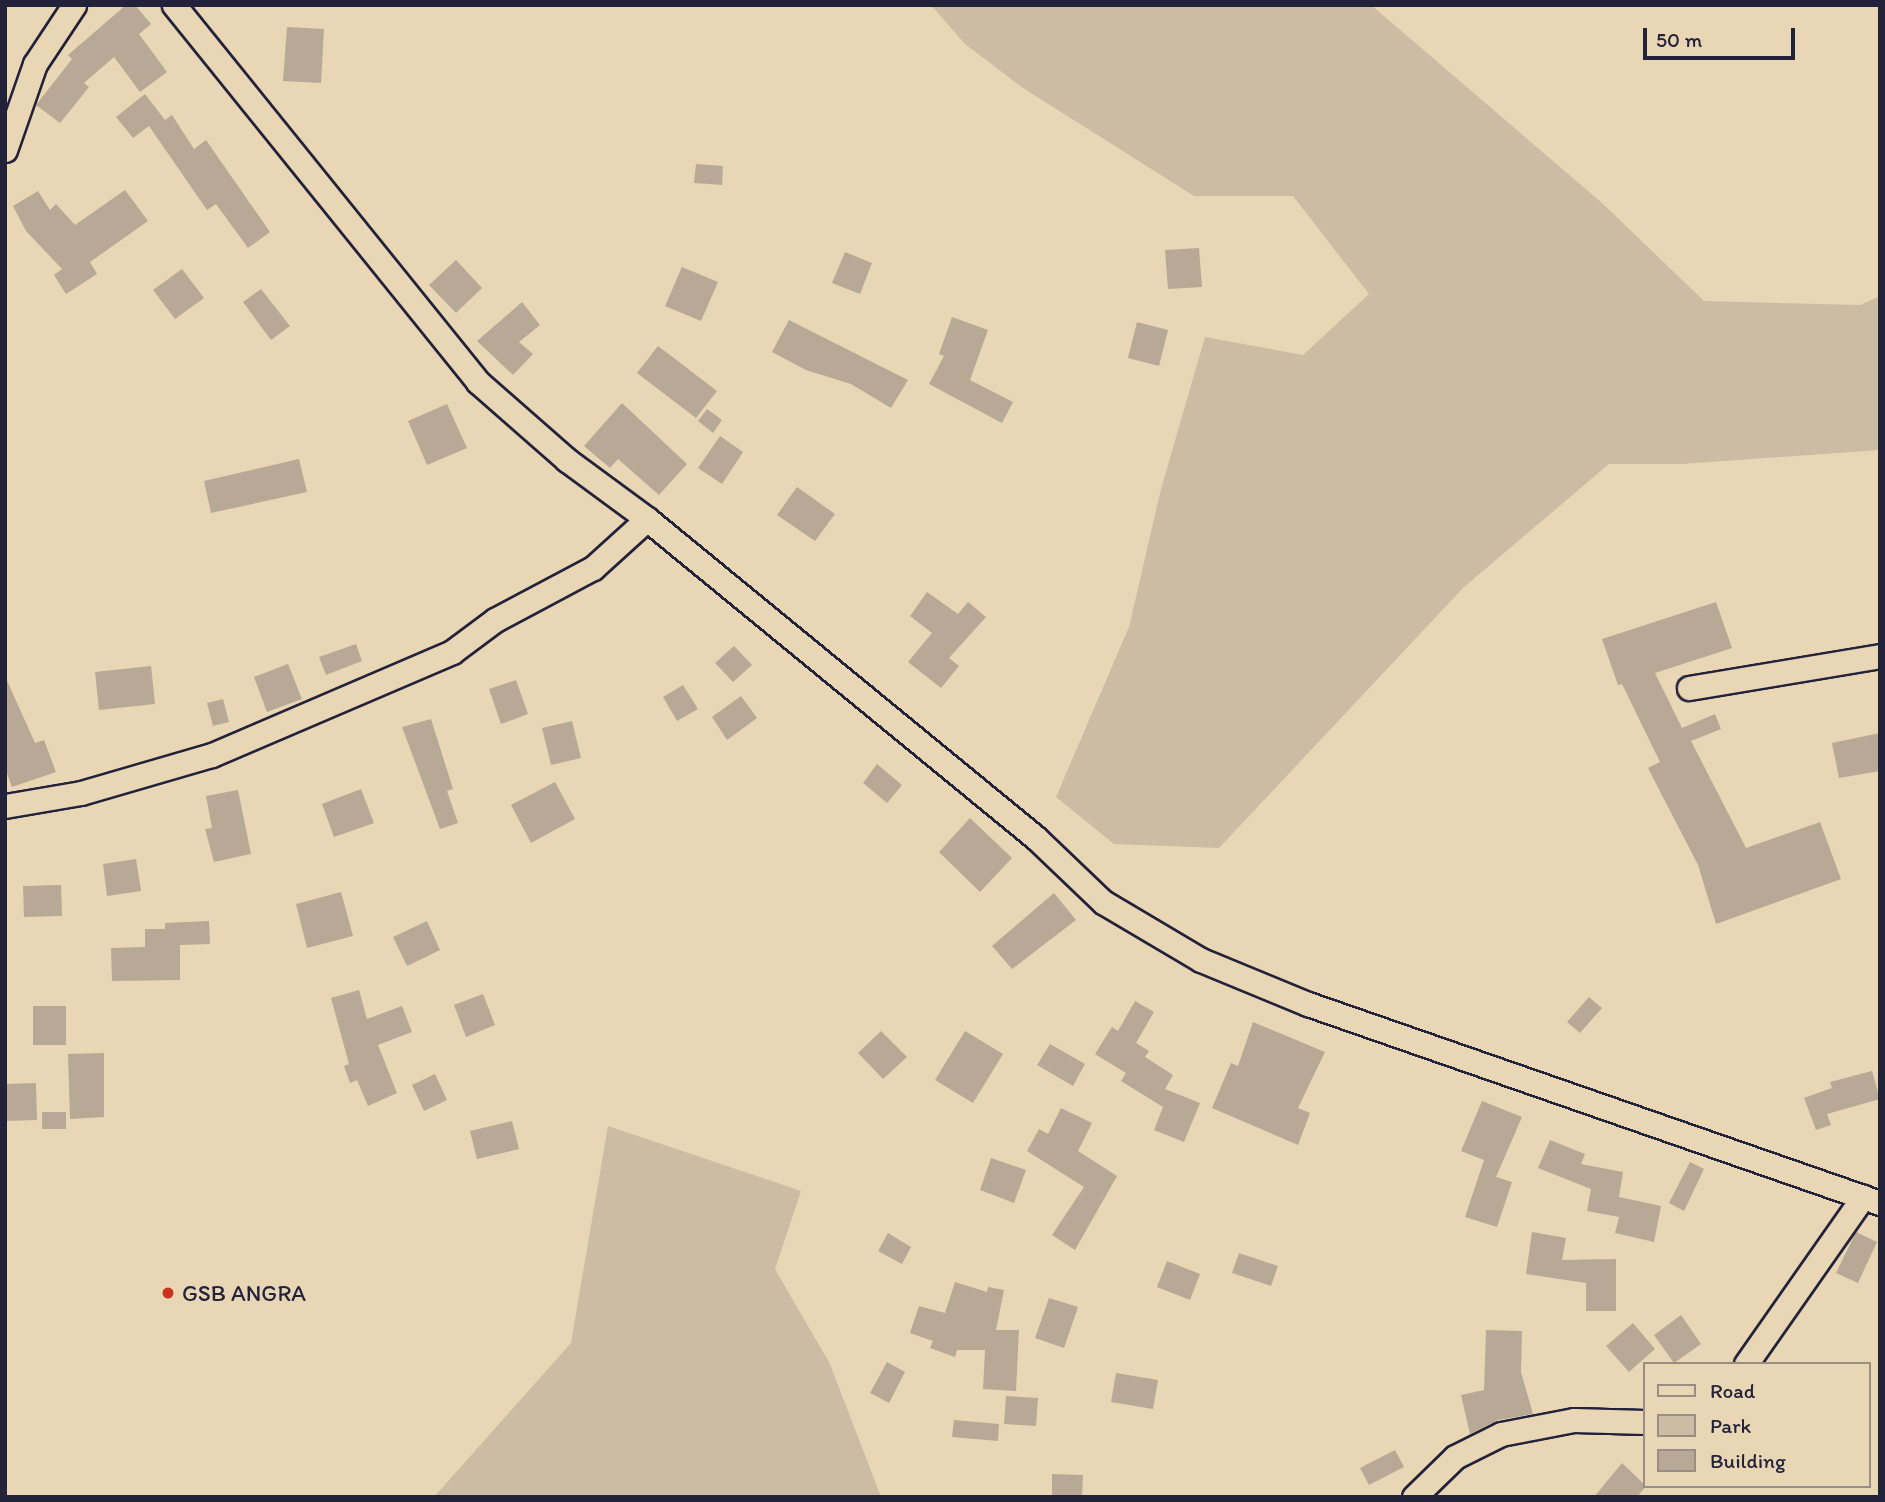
<!DOCTYPE html>
<html>
<head>
<meta charset="utf-8">
<style>
	body { margin:0 }
	#map { position:relative; width:1885px; height:1502px; overflow:hidden; background:#e9d6b4; font-family:Itim,sans-serif }
	div>[style] { position:absolute }
	.green>* { inset:0; background:#ccbca3 }
	.building>* { inset:0; background:#b7a996 }
	.roads { filter:drop-shadow(2px 0 #22223b) drop-shadow(-2px 0 #22223b) drop-shadow(0 2px #22223b) drop-shadow(0 -2px #22223b) }
	.minor>* { height:23px; margin:-11.5px; padding:0 11.5px; transform-origin:11.5px; border-radius:11.5px; background:#e9d6b4 }
	.dots>* { width:19px; height:19px; translate:-50% -50%; box-sizing:border-box; border:4px solid #e9d6b4; border-radius:50% }
	span { translate:-50% -50%; white-space:nowrap; text-align:center; line-height:1.15; -webkit-text-stroke:5px #e9d6b4; paint-order:stroke }
	.poi-label { font-size:23px; color:#22223b }
	.left { translate:0 -50%; text-align:left }
	.frame { position:absolute; inset:0; border:7px solid #22223b; pointer-events:none }
	.legend { position:absolute; left:1643px; top:1362px; width:228px; height:126px; box-sizing:border-box; background:#e9d6b4; border:2px solid #998e84; margin:0; padding:9px 12px; list-style:none; font-size:21px; color:#22223b }
	.legend li { display:flex; align-items:center; gap:14px; height:35px }
	.legend b { width:35px; border:2px solid #998e84 }
	.scale { position:absolute; left:1643px; top:28px; width:152px; height:32px; box-sizing:border-box; border:4px solid #22223b; border-top:0; padding-left:9px; font-size:21px; line-height:24px; white-space:nowrap; color:#22223b; -webkit-text-stroke:5px #e9d6b4; paint-order:stroke }
</style>
</head>
<body>
<div id="map">
	<div class="green">
		<i style="clip-path:polygon(931px 5px,1371px 5px,1602px 203px,1704px 301px,1860px 305px,1880px 296px,1880px 450px,1682px 464px,1609px 464px,1464px 587px,1219px 848px,1114px 844px,1056px 797px,1129px 627px,1161px 489px,1205px 337px,1303px 355px,1369px 294px,1293px 196px,1194px 196px,1023px 88px,965px 44px)"></i>
		<i style="clip-path:polygon(608px 1126px,801px 1191px,775px 1269px,830px 1364px,881px 1497px,434px 1497px,571px 1343px)"></i>
	</div>
	<div class="building">
		<i style="clip-path:polygon(126px 5px,135px 5px,151px 24px,139px 34px,167px 72px,140px 92px,114px 57px,84px 83px,89px 87px,60px 123px,36px 105px,72px 59px,68px 55px)"></i>
		<i style="clip-path:polygon(287px 27px,324px 29px,321px 83px,283px 81px)"></i>
		<i style="clip-path:polygon(145px 94px,165px 120px,172px 115px,194px 149px,206px 140px,270px 232px,248px 248px,216px 204px,207px 210px,149px 126px,133px 138px,116px 117px)"></i>
		<i style="clip-path:polygon(696px 164px,723px 166px,722px 185px,694px 183px)"></i>
		<i style="clip-path:polygon(125px 190px,148px 221px,90px 262px,97px 274px,66px 294px,54px 275px,62px 269px,26px 231px,13px 206px,38px 191px,50px 210px,56px 204px,75px 225px)"></i>
		<i style="clip-path:polygon(1199px 248px,1202px 287px,1168px 289px,1165px 250px)"></i>
		<i style="clip-path:polygon(845px 252px,872px 263px,860px 294px,832px 283px)"></i>
		<i style="clip-path:polygon(456px 260px,482px 288px,456px 313px,429px 285px)"></i>
		<i style="clip-path:polygon(682px 267px,718px 282px,701px 321px,665px 306px)"></i>
		<i style="clip-path:polygon(182px 269px,204px 298px,175px 319px,153px 290px)"></i>
		<i style="clip-path:polygon(261px 289px,290px 326px,271px 340px,243px 302px)"></i>
		<i style="clip-path:polygon(522px 302px,540px 325px,519px 342px,533px 354px,513px 375px,477px 341px)"></i>
		<i style="clip-path:polygon(952px 317px,988px 330px,970px 380px,1013px 402px,1002px 423px,929px 384px,944px 356px,939px 354px)"></i>
		<i style="clip-path:polygon(789px 320px,908px 380px,891px 408px,851px 384px,806px 370px,772px 352px)"></i>
		<i style="clip-path:polygon(1137px 322px,1168px 330px,1159px 366px,1128px 358px)"></i>
		<i style="clip-path:polygon(658px 346px,717px 391px,696px 418px,637px 373px)"></i>
		<i style="clip-path:polygon(622px 403px,687px 464px,659px 495px,618px 459px,610px 468px,584px 446px)"></i>
		<i style="clip-path:polygon(447px 404px,467px 448px,427px 465px,408px 421px)"></i>
		<i style="clip-path:polygon(707px 409px,722px 420px,713px 433px,698px 421px)"></i>
		<i style="clip-path:polygon(720px 436px,743px 452px,722px 484px,698px 468px)"></i>
		<i style="clip-path:polygon(299px 459px,307px 492px,211px 513px,204px 481px)"></i>
		<i style="clip-path:polygon(797px 487px,835px 514px,815px 541px,777px 515px)"></i>
		<i style="clip-path:polygon(927px 592px,958px 614px,968px 602px,986px 617px,949px 658px,959px 666px,941px 688px,908px 662px,932px 633px,910px 616px)"></i>
		<i style="clip-path:polygon(1716px 602px,1732px 648px,1655px 673px,1682px 728px,1715px 714px,1721px 729px,1691px 741px,1746px 848px,1820px 822px,1841px 879px,1716px 924px,1698px 865px,1648px 768px,1660px 762px,1622px 684px,1618px 685px,1602px 639px)"></i>
		<i style="clip-path:polygon(356px 644px,362px 661px,326px 675px,319px 657px)"></i>
		<i style="clip-path:polygon(734px 646px,752px 665px,733px 682px,715px 663px)"></i>
		<i style="clip-path:polygon(288px 664px,302px 699px,267px 712px,254px 677px)"></i>
		<i style="clip-path:polygon(151px 666px,155px 704px,99px 710px,95px 672px)"></i>
		<i style="clip-path:polygon(5px 676px,35px 743px,44px 740px,56px 772px,12px 787px,5px 768px)"></i>
		<i style="clip-path:polygon(516px 680px,528px 714px,501px 724px,489px 689px)"></i>
		<i style="clip-path:polygon(683px 685px,698px 709px,677px 721px,663px 697px)"></i>
		<i style="clip-path:polygon(741px 696px,757px 718px,727px 740px,712px 717px)"></i>
		<i style="clip-path:polygon(223px 699px,229px 722px,213px 726px,207px 703px)"></i>
		<i style="clip-path:polygon(431px 719px,453px 789px,447px 791px,458px 823px,440px 829px,402px 727px)"></i>
		<i style="clip-path:polygon(572px 721px,581px 758px,551px 765px,542px 728px)"></i>
		<i style="clip-path:polygon(1880px 733px,1880px 771px,1839px 778px,1832px 743px)"></i>
		<i style="clip-path:polygon(877px 764px,902px 785px,887px 803px,863px 783px)"></i>
		<i style="clip-path:polygon(555px 782px,575px 819px,531px 843px,511px 805px)"></i>
		<i style="clip-path:polygon(361px 789px,374px 823px,334px 837px,322px 804px)"></i>
		<i style="clip-path:polygon(238px 790px,251px 854px,214px 862px,205px 829px,212px 828px,206px 796px)"></i>
		<i style="clip-path:polygon(970px 818px,1012px 858px,980px 892px,939px 852px)"></i>
		<i style="clip-path:polygon(136px 859px,141px 891px,107px 896px,103px 864px)"></i>
		<i style="clip-path:polygon(61px 885px,62px 916px,24px 917px,23px 886px)"></i>
		<i style="clip-path:polygon(341px 892px,353px 936px,307px 948px,296px 904px)"></i>
		<i style="clip-path:polygon(1054px 893px,1076px 920px,1012px 969px,992px 946px)"></i>
		<i style="clip-path:polygon(209px 921px,210px 944px,180px 945px,180px 980px,112px 981px,111px 948px,145px 947px,145px 929px,165px 929px,165px 923px)"></i>
		<i style="clip-path:polygon(427px 921px,440px 950px,407px 966px,393px 937px)"></i>
		<i style="clip-path:polygon(359px 990px,367px 1019px,402px 1006px,412px 1032px,378px 1045px,397px 1093px,368px 1106px,357px 1080px,350px 1083px,344px 1066px,349px 1064px,331px 998px)"></i>
		<i style="clip-path:polygon(483px 994px,495px 1025px,466px 1037px,454px 1005px)"></i>
		<i style="clip-path:polygon(1589px 997px,1602px 1008px,1580px 1033px,1567px 1022px)"></i>
		<i style="clip-path:polygon(1135px 1001px,1154px 1012px,1136px 1043px,1149px 1051px,1145px 1057px,1173px 1075px,1165px 1089px,1200px 1103px,1184px 1142px,1154px 1130px,1163px 1107px,1121px 1081px,1126px 1073px,1095px 1054px,1112px 1027px,1118px 1031px)"></i>
		<i style="clip-path:polygon(33px 1006px,66px 1006px,66px 1045px,33px 1045px)"></i>
		<i style="clip-path:polygon(1253px 1022px,1325px 1052px,1298px 1108px,1310px 1113px,1298px 1145px,1212px 1108px,1231px 1063px,1238px 1066px)"></i>
		<i style="clip-path:polygon(881px 1031px,907px 1057px,883px 1079px,858px 1053px)"></i>
		<i style="clip-path:polygon(965px 1031px,1003px 1054px,973px 1103px,935px 1080px)"></i>
		<i style="clip-path:polygon(1050px 1044px,1085px 1064px,1073px 1086px,1037px 1065px)"></i>
		<i style="clip-path:polygon(104px 1053px,104px 1117px,70px 1119px,68px 1054px)"></i>
		<i style="clip-path:polygon(1872px 1071px,1880px 1099px,1827px 1114px,1831px 1125px,1816px 1130px,1804px 1098px,1832px 1088px,1830px 1082px)"></i>
		<i style="clip-path:polygon(435px 1074px,447px 1100px,424px 1111px,412px 1085px)"></i>
		<i style="clip-path:polygon(36px 1083px,37px 1120px,5px 1121px,5px 1084px)"></i>
		<i style="clip-path:polygon(1482px 1101px,1522px 1117px,1496px 1177px,1512px 1182px,1497px 1227px,1465px 1217px,1484px 1160px,1461px 1151px)"></i>
		<i style="clip-path:polygon(1061px 1108px,1092px 1123px,1078px 1151px,1117px 1176px,1075px 1250px,1052px 1235px,1084px 1187px,1027px 1151px,1039px 1129px,1048px 1134px)"></i>
		<i style="clip-path:polygon(42px 1112px,66px 1112px,66px 1129px,42px 1129px)"></i>
		<i style="clip-path:polygon(512px 1121px,519px 1149px,477px 1159px,470px 1131px)"></i>
		<i style="clip-path:polygon(1550px 1140px,1585px 1154px,1581px 1164px,1623px 1172px,1619px 1197px,1661px 1206px,1654px 1242px,1615px 1233px,1619px 1217px,1587px 1211px,1591px 1189px,1538px 1168px)"></i>
		<i style="clip-path:polygon(991px 1158px,1026px 1170px,1014px 1203px,980px 1190px)"></i>
		<i style="clip-path:polygon(1690px 1162px,1704px 1169px,1684px 1211px,1669px 1203px)"></i>
		<i style="clip-path:polygon(1532px 1232px,1566px 1238px,1562px 1260px,1616px 1259px,1616px 1311px,1586px 1311px,1586px 1283px,1526px 1274px)"></i>
		<i style="clip-path:polygon(1856px 1232px,1877px 1242px,1858px 1283px,1836px 1273px)"></i>
		<i style="clip-path:polygon(888px 1233px,911px 1247px,902px 1264px,878px 1251px)"></i>
		<i style="clip-path:polygon(1239px 1253px,1278px 1266px,1271px 1286px,1232px 1273px)"></i>
		<i style="clip-path:polygon(1167px 1261px,1200px 1274px,1190px 1300px,1157px 1287px)"></i>
		<i style="clip-path:polygon(955px 1282px,987px 1292px,988px 1287px,1004px 1290px,996px 1330px,1019px 1330px,1016px 1391px,983px 1389px,985px 1350px,957px 1350px,955px 1357px,930px 1348px,933px 1341px,910px 1333px,919px 1306px,945px 1313px)"></i>
		<i style="clip-path:polygon(1049px 1298px,1078px 1307px,1064px 1348px,1035px 1338px)"></i>
		<i style="clip-path:polygon(1681px 1315px,1701px 1344px,1674px 1363px,1654px 1335px)"></i>
		<i style="clip-path:polygon(1633px 1323px,1655px 1349px,1629px 1372px,1606px 1346px)"></i>
		<i style="clip-path:polygon(1486px 1330px,1522px 1331px,1521px 1372px,1533px 1414px,1498px 1420px,1470px 1434px,1461px 1395px,1484px 1390px)"></i>
		<i style="clip-path:polygon(887px 1362px,905px 1372px,889px 1403px,870px 1393px)"></i>
		<i style="clip-path:polygon(1116px 1373px,1158px 1380px,1153px 1409px,1111px 1402px)"></i>
		<i style="clip-path:polygon(1006px 1396px,1038px 1398px,1036px 1426px,1004px 1424px)"></i>
		<i style="clip-path:polygon(954px 1420px,999px 1424px,998px 1441px,952px 1437px)"></i>
		<i style="clip-path:polygon(1395px 1450px,1404px 1467px,1369px 1485px,1360px 1468px)"></i>
		<i style="clip-path:polygon(1622px 1463px,1646px 1486px,1637px 1497px,1594px 1497px)"></i>
		<i style="clip-path:polygon(1052px 1474px,1083px 1475px,1082px 1497px,1052px 1497px)"></i>
	</div>
	<div class="roads">
		<div class="minor">
			<i style="left:174px;top:5px;width:484px;rotate:51.1deg"></i>
			<i style="left:478px;top:382px;width:118px;rotate:41.2deg"></i>
			<i style="left:567px;top:460px;width:99px;rotate:36.4deg"></i>
			<i style="left:647px;top:519px;width:503px;rotate:39.35deg"></i>
			<i style="left:1036px;top:838px;width:93px;rotate:43.7deg"></i>
			<i style="left:1103px;top:902px;width:114px;rotate:30.6deg"></i>
			<i style="left:1201px;top:960px;width:116px;rotate:22.4deg"></i>
			<i style="left:1308px;top:1004px;width:606px;rotate:19.18deg"></i>
			<i style="left:5px;top:150px;width:91px;rotate:-70.8deg"></i>
			<i style="left:35px;top:64px;width:71px;rotate:-56.5deg"></i>
			<i style="left:1689px;top:688px;width:194px;rotate:-9.5deg"></i>
			<i style="left:5px;top:806px;width:77px;rotate:-9.7deg"></i>
			<i style="left:81px;top:793px;width:136px;rotate:-16.2deg"></i>
			<i style="left:212px;top:755px;width:261px;rotate:-23.2deg"></i>
			<i style="left:452px;top:652px;width:54px;rotate:-36.7deg"></i>
			<i style="left:495px;top:620px;width:111px;rotate:-28deg"></i>
			<i style="left:593px;top:568px;width:73px;rotate:-42.2deg"></i>
			<i style="left:1746px;top:1364px;width:204px;rotate:-55deg"></i>
			<i style="left:1414px;top:1497px;width:57px;rotate:-44.3deg"></i>
			<i style="left:1455px;top:1457px;width:51px;rotate:-26.6deg"></i>
			<i style="left:1501px;top:1434px;width:74px;rotate:-10.9deg"></i>
			<i style="left:1574px;top:1420px;width:71px;rotate:1.6deg"></i>
		</div>
	</div>
	<div class="dots">
		<i style="left:168px;top:1293px;background:#c8321e"></i>
	</div>
	<div class="poi-label">
		<span class="left" style="left:182px;top:1293px">GSB ANGRA</span>
	</div>
	<div class="frame"></div>
	<ul class="legend">
	<li><b style="height:9px;background:#e9d6b4"></b>Road</li>
	<li><b style="height:19px;background:#ccbca3"></b>Park</li>
	<li><b style="height:19px;background:#b7a996"></b>Building</li>
	</ul>
	<div class="scale">50 m</div>
</div>
</body>
</html>
